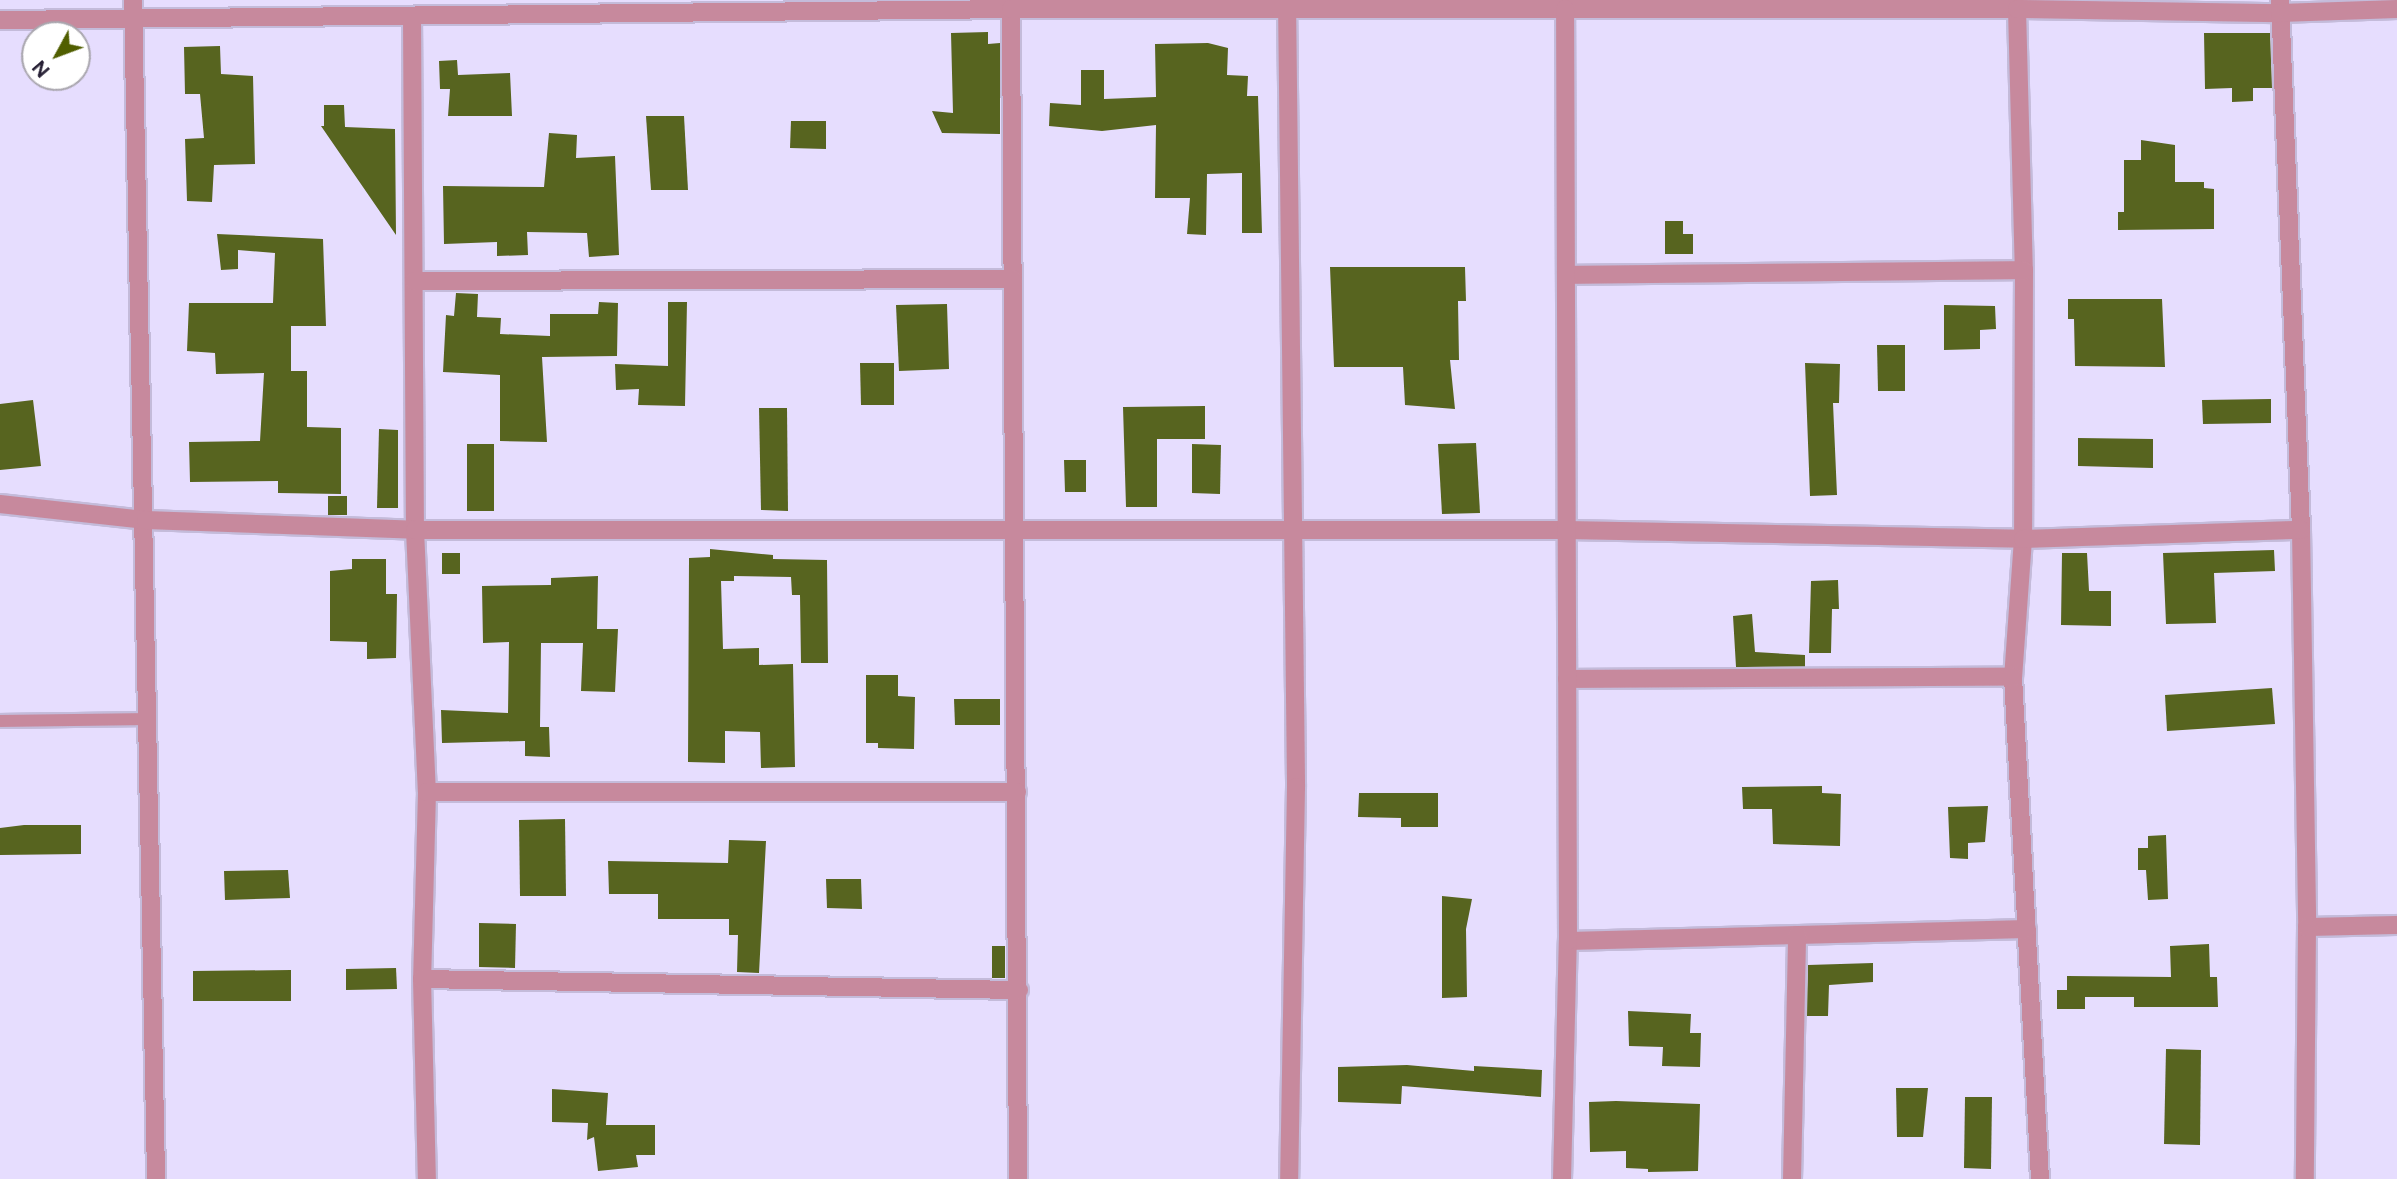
<!DOCTYPE html>
<html>
<head>
<meta charset="utf-8">
<style>
	body { margin:0 }
	#map { position:relative; width:2397px; height:1179px; overflow:hidden; background:#e6ddfe; font-family:Figtree,sans-serif }
	div>[style] { position:absolute }
	.building>* { inset:0; background:#57641f }
	.roads { filter:drop-shadow(2px 0 #c4bbda) drop-shadow(-2px 0 #c4bbda) drop-shadow(0 2px #c4bbda) drop-shadow(0 -2px #c4bbda) }
	.service>* { height:12px; margin:-6px; padding:0 6px; transform-origin:6px; border-radius:6px; background:#c7899d }
	.minor>* { height:18px; margin:-9px; padding:0 9px; transform-origin:9px; border-radius:9px; background:#c7899d }
	span { translate:-50% -50%; white-space:nowrap; text-align:center; line-height:1.15; -webkit-text-stroke:7px #fff; paint-order:stroke }
	.north { position:absolute; left:21px; top:21px; width:70px; height:70px; box-sizing:border-box; background:#fff; border:2px solid #a9a6ae; border-radius:50%; rotate:229deg; font-size:19px; font-weight:700; line-height:28px; text-align:center; color:#272035 }
	.north::after { content:''; display:block; margin:auto; width:24px; height:32px; background:#505e00; clip-path:polygon(50% 0,100% 100%,50% 72%,0 100%) }
</style>
</head>
<body>
<div id="map">
	<div class="building">
		<i style="clip-path:polygon(988px 32px,988px 44px,1000px 43px,1000px 134px,942px 133px,932px 111px,953px 113px,951px 33px)"></i>
		<i style="clip-path:polygon(2204px 33px,2270px 33px,2272px 88px,2253px 88px,2253px 101px,2232px 102px,2232px 88px,2205px 89px)"></i>
		<i style="clip-path:polygon(1208px 43px,1228px 48px,1227px 75px,1248px 76px,1247px 96px,1258px 96px,1262px 233px,1242px 233px,1242px 173px,1207px 174px,1206px 235px,1187px 234px,1190px 198px,1155px 198px,1156px 125px,1102px 131px,1049px 126px,1050px 103px,1081px 105px,1081px 70px,1104px 70px,1104px 99px,1156px 97px,1155px 44px)"></i>
		<i style="clip-path:polygon(220px 46px,221px 74px,253px 76px,255px 164px,214px 165px,212px 202px,187px 201px,185px 139px,204px 138px,200px 94px,185px 94px,184px 47px)"></i>
		<i style="clip-path:polygon(457px 60px,458px 75px,510px 73px,512px 116px,448px 116px,450px 89px,440px 89px,439px 61px)"></i>
		<i style="clip-path:polygon(324px 105px,344px 105px,345px 127px,395px 129px,396px 235px,321px 126px,324px 126px)"></i>
		<i style="clip-path:polygon(646px 116px,684px 116px,688px 190px,651px 190px)"></i>
		<i style="clip-path:polygon(791px 121px,826px 121px,826px 149px,790px 148px)"></i>
		<i style="clip-path:polygon(549px 133px,577px 135px,576px 158px,615px 156px,619px 255px,589px 257px,587px 233px,527px 232px,528px 255px,497px 256px,497px 242px,444px 244px,443px 186px,544px 187px)"></i>
		<i style="clip-path:polygon(2141px 140px,2175px 145px,2175px 182px,2204px 182px,2204px 188px,2214px 189px,2214px 229px,2118px 230px,2118px 212px,2124px 212px,2124px 160px,2141px 160px)"></i>
		<i style="clip-path:polygon(1665px 221px,1683px 221px,1683px 234px,1693px 234px,1693px 254px,1665px 254px)"></i>
		<i style="clip-path:polygon(217px 234px,323px 239px,326px 326px,291px 326px,291px 371px,307px 371px,307px 427px,341px 428px,341px 494px,278px 493px,278px 481px,190px 482px,189px 442px,260px 441px,264px 373px,216px 374px,215px 353px,187px 351px,189px 303px,273px 303px,275px 253px,238px 250px,238px 269px,221px 270px)"></i>
		<i style="clip-path:polygon(1330px 267px,1465px 267px,1466px 301px,1458px 301px,1459px 360px,1450px 360px,1455px 409px,1405px 405px,1403px 367px,1334px 367px)"></i>
		<i style="clip-path:polygon(456px 293px,478px 294px,477px 317px,501px 318px,500px 334px,550px 336px,550px 314px,598px 314px,599px 302px,618px 303px,617px 356px,542px 357px,547px 442px,500px 441px,500px 375px,443px 372px,446px 315px,454px 316px)"></i>
		<i style="clip-path:polygon(2068px 299px,2162px 299px,2165px 367px,2075px 366px,2074px 319px,2068px 319px)"></i>
		<i style="clip-path:polygon(668px 302px,687px 302px,685px 406px,638px 405px,639px 389px,616px 390px,615px 364px,668px 366px)"></i>
		<i style="clip-path:polygon(947px 304px,949px 369px,899px 371px,896px 305px)"></i>
		<i style="clip-path:polygon(1944px 305px,1995px 306px,1996px 329px,1980px 330px,1980px 349px,1944px 350px)"></i>
		<i style="clip-path:polygon(1877px 345px,1905px 345px,1905px 391px,1878px 391px)"></i>
		<i style="clip-path:polygon(860px 363px,894px 363px,894px 405px,861px 405px)"></i>
		<i style="clip-path:polygon(1805px 363px,1840px 364px,1839px 403px,1833px 403px,1837px 495px,1810px 496px)"></i>
		<i style="clip-path:polygon(2271px 399px,2271px 423px,2203px 424px,2202px 400px)"></i>
		<i style="clip-path:polygon(33px 400px,41px 466px,0 470px,0 404px)"></i>
		<i style="clip-path:polygon(1205px 406px,1205px 439px,1157px 439px,1157px 507px,1126px 507px,1123px 407px)"></i>
		<i style="clip-path:polygon(759px 408px,787px 408px,788px 511px,761px 510px)"></i>
		<i style="clip-path:polygon(379px 429px,398px 430px,398px 508px,377px 508px)"></i>
		<i style="clip-path:polygon(2078px 438px,2153px 439px,2153px 468px,2078px 466px)"></i>
		<i style="clip-path:polygon(1476px 443px,1480px 513px,1442px 514px,1438px 444px)"></i>
		<i style="clip-path:polygon(467px 444px,494px 444px,494px 511px,467px 511px)"></i>
		<i style="clip-path:polygon(1192px 444px,1221px 445px,1220px 494px,1192px 493px)"></i>
		<i style="clip-path:polygon(1064px 460px,1086px 460px,1086px 492px,1065px 492px)"></i>
		<i style="clip-path:polygon(328px 496px,347px 496px,347px 515px,328px 515px)"></i>
		<i style="clip-path:polygon(710px 549px,773px 555px,773px 559px,827px 560px,828px 663px,801px 663px,800px 595px,792px 595px,791px 577px,734px 576px,734px 581px,721px 581px,723px 649px,759px 648px,759px 665px,793px 664px,795px 767px,761px 768px,760px 732px,725px 731px,725px 763px,688px 762px,689px 558px,710px 557px)"></i>
		<i style="clip-path:polygon(2274px 550px,2275px 571px,2214px 573px,2216px 623px,2166px 624px,2163px 553px)"></i>
		<i style="clip-path:polygon(442px 553px,460px 553px,460px 574px,442px 574px)"></i>
		<i style="clip-path:polygon(2062px 553px,2087px 553px,2089px 591px,2111px 591px,2111px 626px,2061px 625px)"></i>
		<i style="clip-path:polygon(352px 559px,386px 559px,386px 594px,397px 594px,396px 658px,367px 659px,367px 642px,330px 641px,330px 571px,352px 569px)"></i>
		<i style="clip-path:polygon(598px 576px,597px 629px,618px 629px,615px 692px,581px 691px,583px 643px,541px 643px,540px 727px,549px 727px,550px 757px,525px 756px,525px 741px,442px 743px,441px 710px,508px 713px,509px 642px,483px 643px,482px 586px,551px 585px,551px 578px)"></i>
		<i style="clip-path:polygon(1838px 580px,1839px 609px,1832px 609px,1831px 653px,1809px 653px,1811px 581px)"></i>
		<i style="clip-path:polygon(1752px 614px,1755px 652px,1805px 655px,1805px 667px,1736px 667px,1733px 616px)"></i>
		<i style="clip-path:polygon(866px 675px,898px 675px,898px 696px,915px 697px,914px 749px,878px 748px,878px 743px,866px 743px)"></i>
		<i style="clip-path:polygon(2272px 688px,2275px 724px,2167px 731px,2165px 695px)"></i>
		<i style="clip-path:polygon(954px 699px,1000px 699px,1000px 725px,955px 725px)"></i>
		<i style="clip-path:polygon(1822px 786px,1822px 793px,1841px 794px,1840px 846px,1773px 844px,1772px 809px,1743px 809px,1742px 787px)"></i>
		<i style="clip-path:polygon(1359px 793px,1438px 793px,1438px 827px,1401px 827px,1401px 818px,1358px 817px)"></i>
		<i style="clip-path:polygon(1988px 806px,1985px 842px,1968px 843px,1968px 859px,1950px 858px,1948px 807px)"></i>
		<i style="clip-path:polygon(565px 819px,566px 896px,520px 896px,519px 820px)"></i>
		<i style="clip-path:polygon(24px 825px,81px 825px,81px 854px,0 855px,0 828px)"></i>
		<i style="clip-path:polygon(2166px 835px,2168px 899px,2148px 900px,2146px 870px,2138px 870px,2138px 848px,2148px 848px,2148px 836px)"></i>
		<i style="clip-path:polygon(729px 840px,766px 841px,759px 973px,737px 972px,738px 935px,729px 935px,729px 919px,658px 919px,658px 894px,609px 894px,608px 861px,728px 863px)"></i>
		<i style="clip-path:polygon(288px 870px,290px 898px,225px 900px,224px 871px)"></i>
		<i style="clip-path:polygon(826px 879px,861px 879px,862px 909px,827px 908px)"></i>
		<i style="clip-path:polygon(1442px 896px,1472px 899px,1466px 929px,1467px 997px,1442px 998px)"></i>
		<i style="clip-path:polygon(479px 923px,516px 924px,515px 968px,479px 967px)"></i>
		<i style="clip-path:polygon(2209px 944px,2210px 977px,2217px 977px,2218px 1007px,2134px 1007px,2134px 997px,2085px 997px,2085px 1009px,2057px 1009px,2057px 990px,2067px 990px,2067px 976px,2171px 977px,2170px 946px)"></i>
		<i style="clip-path:polygon(992px 946px,1005px 946px,1005px 978px,992px 978px)"></i>
		<i style="clip-path:polygon(1873px 963px,1873px 982px,1829px 985px,1828px 1016px,1807px 1016px,1808px 965px)"></i>
		<i style="clip-path:polygon(396px 968px,397px 989px,346px 990px,346px 969px)"></i>
		<i style="clip-path:polygon(291px 970px,291px 1001px,193px 1001px,193px 971px)"></i>
		<i style="clip-path:polygon(1628px 1011px,1691px 1014px,1690px 1033px,1701px 1033px,1700px 1067px,1662px 1066px,1663px 1047px,1629px 1046px)"></i>
		<i style="clip-path:polygon(2166px 1049px,2201px 1050px,2200px 1145px,2164px 1144px)"></i>
		<i style="clip-path:polygon(1407px 1065px,1474px 1071px,1474px 1066px,1542px 1070px,1541px 1097px,1402px 1086px,1401px 1104px,1338px 1102px,1338px 1067px)"></i>
		<i style="clip-path:polygon(1896px 1088px,1928px 1088px,1923px 1137px,1897px 1137px)"></i>
		<i style="clip-path:polygon(552px 1089px,608px 1093px,606px 1125px,655px 1125px,655px 1155px,636px 1155px,638px 1167px,598px 1171px,594px 1137px,587px 1140px,588px 1123px,552px 1122px)"></i>
		<i style="clip-path:polygon(1965px 1097px,1992px 1097px,1991px 1169px,1964px 1168px)"></i>
		<i style="clip-path:polygon(1616px 1101px,1700px 1104px,1698px 1171px,1648px 1172px,1648px 1169px,1626px 1168px,1626px 1151px,1590px 1152px,1589px 1102px)"></i>
	</div>
	<div class="roads">
		<div class="service">
			<i style="left:0;top:721px;width:144px;rotate:-0.8deg"></i>
		</div>
		<div class="minor">
			<i style="left:133px;top:0;width:1179px;rotate:88.88deg"></i>
			<i style="left:1287px;top:0;width:787px;rotate:89.34deg"></i>
			<i style="left:1296px;top:787px;width:392px;rotate:91deg"></i>
			<i style="left:2280px;top:0;width:530px;rotate:87.73deg"></i>
			<i style="left:2301px;top:530px;width:397px;rotate:89.1deg"></i>
			<i style="left:2307px;top:927px;width:252px;rotate:90.5deg"></i>
			<i style="left:1011px;top:9px;width:1170px;rotate:89.66deg"></i>
			<i style="left:2017px;top:9px;width:261px;rotate:88.5deg"></i>
			<i style="left:2024px;top:270px;width:269px;rotate:90.2deg"></i>
			<i style="left:2023px;top:539px;width:138px;rotate:94.1deg"></i>
			<i style="left:2013px;top:677px;width:503px;rotate:86.92deg"></i>
			<i style="left:412px;top:16px;width:514px;rotate:89.67deg"></i>
			<i style="left:415px;top:530px;width:262px;rotate:87.4deg"></i>
			<i style="left:427px;top:792px;width:187px;rotate:91.5deg"></i>
			<i style="left:422px;top:979px;width:200px;rotate:88.6deg"></i>
			<i style="left:0;top:20px;width:1011px;rotate:-0.62deg"></i>
			<i style="left:1011px;top:9px;width:1006px"></i>
			<i style="left:2017px;top:9px;width:263px;rotate:0.9deg"></i>
			<i style="left:2280px;top:13px;width:117px;rotate:-2deg"></i>
			<i style="left:1566px;top:275px;width:458px;rotate:-0.6deg"></i>
			<i style="left:414px;top:281px;width:599px;rotate:-0.19deg"></i>
			<i style="left:0;top:504px;width:147px;rotate:6.3deg"></i>
			<i style="left:146px;top:520px;width:269px;rotate:2.1deg"></i>
			<i style="left:415px;top:530px;width:1152px"></i>
			<i style="left:1567px;top:530px;width:456px;rotate:1.1deg"></i>
			<i style="left:2023px;top:539px;width:278px;rotate:-1.9deg"></i>
			<i style="left:1567px;top:679px;width:446px;rotate:-0.3deg"></i>
			<i style="left:427px;top:792px;width:590px"></i>
			<i style="left:2307px;top:927px;width:90px;rotate:-1.3deg"></i>
			<i style="left:1568px;top:941px;width:459px;rotate:-1.5deg"></i>
			<i style="left:422px;top:979px;width:597px;rotate:1.06deg"></i>
			<i style="left:1562px;top:1179px;width:238px;rotate:-88.6deg"></i>
			<i style="left:1568px;top:941px;width:932px;rotate:-90.18deg"></i>
			<i style="left:1792px;top:1179px;width:244px;rotate:-88.8deg"></i>
		</div>
	</div>
	<div class="north">N</div>
</div>
</body>
</html>
